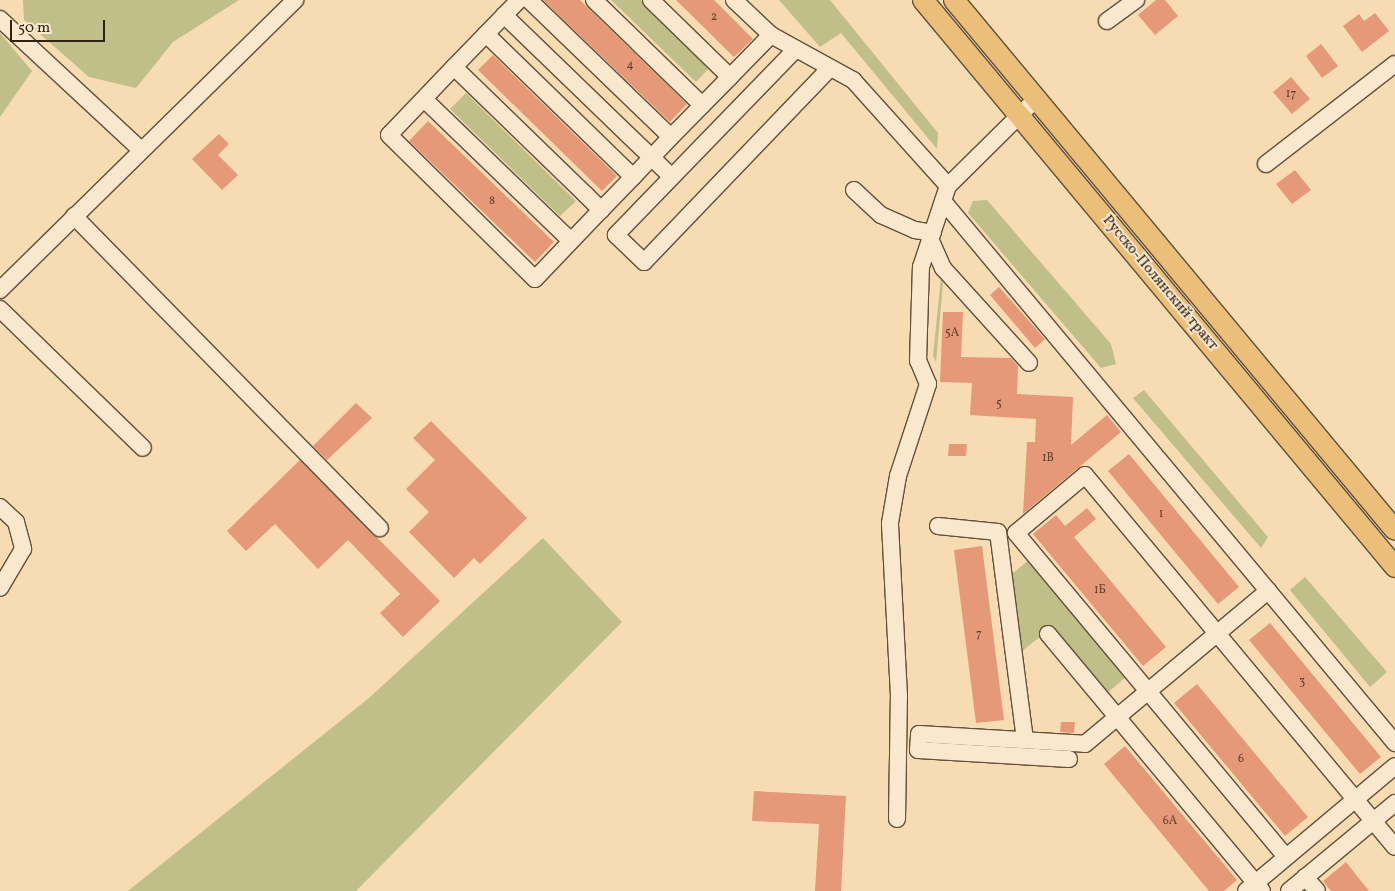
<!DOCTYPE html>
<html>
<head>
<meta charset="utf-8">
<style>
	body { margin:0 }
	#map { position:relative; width:1395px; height:891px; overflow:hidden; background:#f6dbb3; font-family:Vollkorn,serif }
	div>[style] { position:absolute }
	.green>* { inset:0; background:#c0bf8a }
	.building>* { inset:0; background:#e59978 }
	.roads { filter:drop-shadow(1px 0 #62503b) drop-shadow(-1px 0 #62503b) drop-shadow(0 1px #62503b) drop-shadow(0 -1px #62503b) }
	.minor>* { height:16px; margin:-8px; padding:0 8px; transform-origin:8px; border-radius:8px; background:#f9e8ce }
	.major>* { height:20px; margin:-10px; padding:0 10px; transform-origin:10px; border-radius:10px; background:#ebbe7a }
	span { translate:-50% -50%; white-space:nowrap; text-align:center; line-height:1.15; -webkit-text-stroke:4px #f9e8ce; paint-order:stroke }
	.number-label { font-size:12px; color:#5e3f2c }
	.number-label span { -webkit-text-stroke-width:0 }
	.street-label { font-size:15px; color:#312113 }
	.scale { position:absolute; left:10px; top:20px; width:95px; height:22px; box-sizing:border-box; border:2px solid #312113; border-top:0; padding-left:6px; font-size:15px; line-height:18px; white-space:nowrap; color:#312113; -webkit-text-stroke:4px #f9e8ce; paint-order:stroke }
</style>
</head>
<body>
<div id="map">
	<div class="green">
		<i style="clip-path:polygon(23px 0,239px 0,173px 42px,136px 88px,89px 77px,24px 20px)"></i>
		<i style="clip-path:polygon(611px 0,641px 0,710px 67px,696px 82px)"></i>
		<i style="clip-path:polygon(779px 0,830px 0,938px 133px,937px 149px,841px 33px,820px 47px)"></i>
		<i style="clip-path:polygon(0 33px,32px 71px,0 117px)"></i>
		<i style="clip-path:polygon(466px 93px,576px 201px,560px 216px,450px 109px)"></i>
		<i style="clip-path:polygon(987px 200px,1111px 344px,1116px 364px,1101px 368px,968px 213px,973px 201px)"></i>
		<i style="clip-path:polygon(941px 277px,943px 283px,936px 362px,933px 356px)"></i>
		<i style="clip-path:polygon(1144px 390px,1268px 537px,1261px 548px,1133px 398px)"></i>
		<i style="clip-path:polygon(543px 538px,622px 622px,356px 891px,128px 891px,369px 698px)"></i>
		<i style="clip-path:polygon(1030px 559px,1127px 676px,1105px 695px,1050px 629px,1022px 651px,1011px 575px)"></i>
		<i style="clip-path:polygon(1305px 577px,1387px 672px,1370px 687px,1290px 590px)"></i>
	</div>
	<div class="building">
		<i style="clip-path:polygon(543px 0,580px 0,687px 104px,670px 122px)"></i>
		<i style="clip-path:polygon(676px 0,714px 0,753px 39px,734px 57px)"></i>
		<i style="clip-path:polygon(1156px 0,1165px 0,1178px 16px,1155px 35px,1138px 15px)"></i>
		<i style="clip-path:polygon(1375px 13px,1389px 31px,1362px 52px,1343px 26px,1359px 14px,1364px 21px)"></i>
		<i style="clip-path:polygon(1321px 44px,1338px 66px,1322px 78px,1306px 56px)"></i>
		<i style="clip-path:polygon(493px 55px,617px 176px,602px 191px,478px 70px)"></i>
		<i style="clip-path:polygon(1291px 77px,1310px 99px,1292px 114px,1273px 92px)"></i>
		<i style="clip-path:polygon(428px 121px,554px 242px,535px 262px,409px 141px)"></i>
		<i style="clip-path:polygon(219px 134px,229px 144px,218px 155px,238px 175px,222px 190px,192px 159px)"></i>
		<i style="clip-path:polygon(1295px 170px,1311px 190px,1292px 204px,1276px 184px)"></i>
		<i style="clip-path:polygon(999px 287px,1045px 339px,1035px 348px,990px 295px)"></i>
		<i style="clip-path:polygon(943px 312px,963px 312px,961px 357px,1011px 358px,1018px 366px,1017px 394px,1073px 397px,1071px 445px,1107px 415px,1121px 432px,1023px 514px,1027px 442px,1035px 442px,1036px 419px,970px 415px,972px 383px,940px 382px)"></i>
		<i style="clip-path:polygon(356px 403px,372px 418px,327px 460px,313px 446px)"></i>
		<i style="clip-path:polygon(431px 421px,527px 518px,480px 564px,474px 558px,454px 578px,409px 532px,429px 512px,406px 489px,435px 460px,413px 438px)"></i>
		<i style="clip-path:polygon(949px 444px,967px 444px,966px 456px,948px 456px)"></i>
		<i style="clip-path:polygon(1129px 454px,1239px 587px,1218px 604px,1108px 471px)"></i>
		<i style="clip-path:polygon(300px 460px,440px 601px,403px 637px,380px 613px,400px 594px,348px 540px,318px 569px,275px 524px,246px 551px,227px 531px)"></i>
		<i style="clip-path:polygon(1087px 508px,1096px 519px,1074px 537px,1166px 647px,1143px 666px,1033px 534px,1056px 515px,1065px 526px)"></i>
		<i style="clip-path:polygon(982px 546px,1004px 720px,976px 723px,954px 550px)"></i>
		<i style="clip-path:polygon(1270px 623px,1381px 757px,1360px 774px,1249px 640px)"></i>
		<i style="clip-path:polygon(1197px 684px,1308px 817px,1285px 836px,1174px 703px)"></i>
		<i style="clip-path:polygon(1061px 722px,1075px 722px,1074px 733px,1060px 732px)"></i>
		<i style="clip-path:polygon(1125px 746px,1237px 880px,1224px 891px,1209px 891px,1104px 764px)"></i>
		<i style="clip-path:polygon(754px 791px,846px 796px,841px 891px,815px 891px,819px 824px,752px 821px)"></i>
		<i style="clip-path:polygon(1346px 862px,1369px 891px,1331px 891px,1323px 881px)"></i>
	</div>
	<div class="roads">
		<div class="minor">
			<i style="left:519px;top:0;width:47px;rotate:134.1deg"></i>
			<i style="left:486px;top:34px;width:205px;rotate:44.2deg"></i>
			<i style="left:633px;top:177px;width:55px;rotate:-46.5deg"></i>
			<i style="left:529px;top:0;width:197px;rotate:44deg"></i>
			<i style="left:671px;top:137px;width:84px;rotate:-45.5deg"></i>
			<i style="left:594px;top:0;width:151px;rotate:44.2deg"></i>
			<i style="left:651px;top:0;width:110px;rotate:44.3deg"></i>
			<i style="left:730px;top:77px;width:59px;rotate:-45.7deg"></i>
			<i style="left:771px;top:35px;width:94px;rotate:28.8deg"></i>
			<i style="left:853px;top:80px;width:142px;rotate:48.1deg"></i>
			<i style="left:734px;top:0;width:51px;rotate:43.4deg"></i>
			<i style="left:504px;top:15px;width:233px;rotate:44deg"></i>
			<i style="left:0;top:19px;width:192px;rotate:42.9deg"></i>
			<i style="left:1107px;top:21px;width:36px;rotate:-36deg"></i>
			<i style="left:486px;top:34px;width:46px;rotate:134.1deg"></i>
			<i style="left:454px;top:67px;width:182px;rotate:44.1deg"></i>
			<i style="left:585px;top:194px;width:23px;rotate:45deg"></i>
			<i style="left:601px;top:210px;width:46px;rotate:-45.9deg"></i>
			<i style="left:796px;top:49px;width:259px;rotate:134.1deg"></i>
			<i style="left:616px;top:235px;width:39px;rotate:44deg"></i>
			<i style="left:644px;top:262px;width:269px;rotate:-46.2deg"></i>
			<i style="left:454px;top:67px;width:94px;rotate:133.7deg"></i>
			<i style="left:389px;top:135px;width:205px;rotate:44.6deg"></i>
			<i style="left:535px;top:279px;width:95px;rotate:-46.3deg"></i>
			<i style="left:424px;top:99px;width:204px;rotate:44deg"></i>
			<i style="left:1266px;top:164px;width:163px;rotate:-37.8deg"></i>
			<i style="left:854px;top:190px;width:37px;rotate:43deg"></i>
			<i style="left:881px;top:215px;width:37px;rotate:24deg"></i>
			<i style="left:915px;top:230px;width:18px;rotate:9deg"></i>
			<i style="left:943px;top:201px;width:706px;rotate:50.17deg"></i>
			<i style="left:74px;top:216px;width:437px;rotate:45.6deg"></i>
			<i style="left:931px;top:241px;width:30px;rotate:66deg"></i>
			<i style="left:943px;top:268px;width:128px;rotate:47.8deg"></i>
			<i style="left:0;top:290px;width:414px;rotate:-44.5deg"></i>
			<i style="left:0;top:309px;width:199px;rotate:44.2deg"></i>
			<i style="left:0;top:507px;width:22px;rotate:43deg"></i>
			<i style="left:16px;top:522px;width:28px;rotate:75deg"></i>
			<i style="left:23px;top:549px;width:45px;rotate:120.5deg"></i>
			<i style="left:938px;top:526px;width:60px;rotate:5.7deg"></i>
			<i style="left:998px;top:532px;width:210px;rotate:82.6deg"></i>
			<i style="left:1048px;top:634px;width:334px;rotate:50.2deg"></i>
			<i style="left:1069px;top:759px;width:151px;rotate:-176.6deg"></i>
			<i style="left:918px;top:750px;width:16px;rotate:-86deg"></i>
			<i style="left:919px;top:734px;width:166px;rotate:3.4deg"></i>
			<i style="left:1085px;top:744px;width:239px;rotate:-39.9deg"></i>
			<i style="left:897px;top:819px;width:123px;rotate:-89.1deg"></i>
			<i style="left:899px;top:696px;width:173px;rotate:-93deg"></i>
			<i style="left:890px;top:523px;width:48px;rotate:-80.3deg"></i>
			<i style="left:898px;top:476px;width:97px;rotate:-71.9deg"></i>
			<i style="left:928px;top:384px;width:25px;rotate:-113deg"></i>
			<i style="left:918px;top:361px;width:94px;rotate:-88.2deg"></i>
			<i style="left:921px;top:267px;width:85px;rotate:-71.6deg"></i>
			<i style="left:948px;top:186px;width:125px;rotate:-44.7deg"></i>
			<i style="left:1286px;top:857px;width:422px;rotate:-129.8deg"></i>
			<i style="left:1016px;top:533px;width:90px;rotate:-40deg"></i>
			<i style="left:1085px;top:475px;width:484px;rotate:50.2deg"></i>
			<i style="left:1305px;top:877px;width:18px;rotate:49deg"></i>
			<i style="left:1246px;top:891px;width:194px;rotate:-40deg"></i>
			<i style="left:1289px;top:891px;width:138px;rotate:-39.7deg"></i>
		</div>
		<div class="major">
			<i style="left:923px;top:0;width:738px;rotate:50.22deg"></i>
			<i style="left:954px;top:0;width:689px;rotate:50.24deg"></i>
		</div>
	</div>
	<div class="number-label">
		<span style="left:714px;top:18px">2</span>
		<span style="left:630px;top:66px">4</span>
		<span style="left:1291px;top:95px">17</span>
		<span style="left:492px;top:202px">8</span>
		<span style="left:952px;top:334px">5А</span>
		<span style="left:999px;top:405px">5</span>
		<span style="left:1048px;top:459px">1В</span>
		<span style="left:1161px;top:515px">1</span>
		<span style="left:1100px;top:591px">1Б</span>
		<span style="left:979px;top:635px">7</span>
		<span style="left:1302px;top:683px">3</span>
		<span style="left:1241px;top:760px">6</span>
		<span style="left:1170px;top:822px">6А</span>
	</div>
	<div class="street-label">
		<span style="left:1160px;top:283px;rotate:50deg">Русско-Полянский тракт</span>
	</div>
	<div class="scale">50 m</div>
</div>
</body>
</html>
